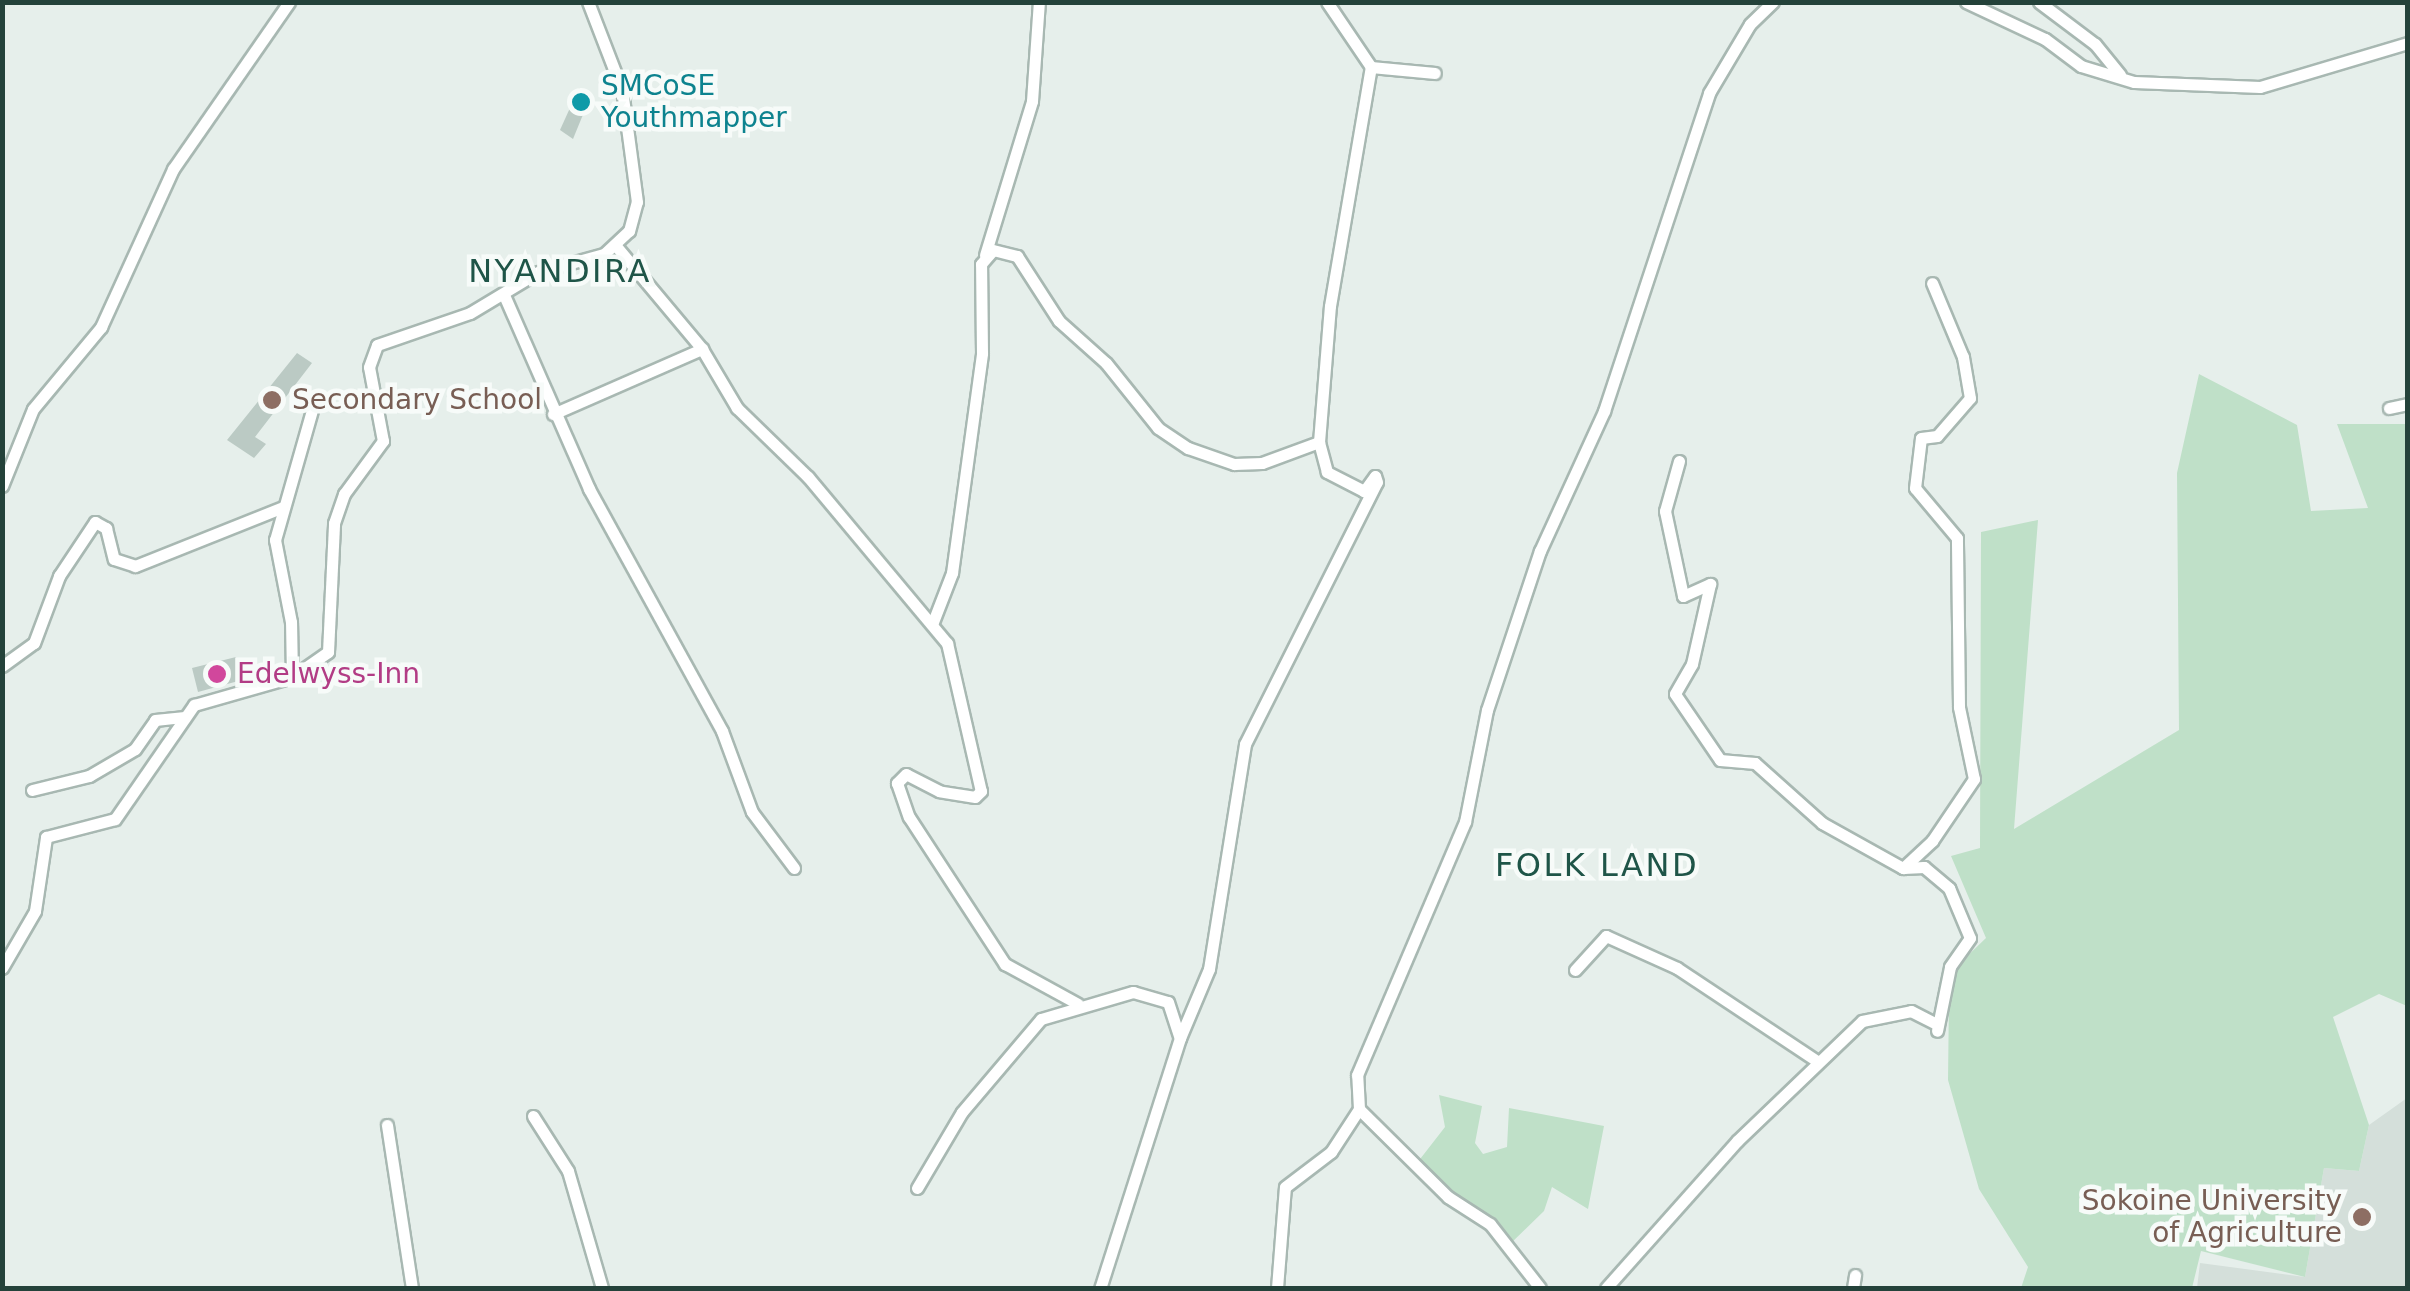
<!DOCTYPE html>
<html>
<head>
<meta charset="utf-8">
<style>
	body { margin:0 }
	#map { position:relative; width:2410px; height:1291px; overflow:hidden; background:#e6efeb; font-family:"DejaVu Sans",sans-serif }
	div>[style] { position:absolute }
	.built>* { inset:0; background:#d4dfda }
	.green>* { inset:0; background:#bfe0c8 }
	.building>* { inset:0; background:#bbcac4 }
	.roads { filter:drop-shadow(2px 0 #a8b8b2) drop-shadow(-2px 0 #a8b8b2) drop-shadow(0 2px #a8b8b2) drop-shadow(0 -2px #a8b8b2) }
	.minor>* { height:11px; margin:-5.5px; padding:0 5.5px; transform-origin:5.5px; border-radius:5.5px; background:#fff }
	.dots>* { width:28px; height:28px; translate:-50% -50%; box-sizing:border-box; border:5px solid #f7fbf9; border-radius:50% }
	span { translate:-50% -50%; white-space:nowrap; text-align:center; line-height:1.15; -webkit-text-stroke:9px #f7fbf9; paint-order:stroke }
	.culture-label { font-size:28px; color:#0d838f }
	.left { translate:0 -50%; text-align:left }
	.education-label { font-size:28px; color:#785e54 }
	.right { translate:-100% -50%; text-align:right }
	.hotel-label { font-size:28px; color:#b23c85 }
	.quarter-label { font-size:32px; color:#1f5548; letter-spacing:2.5px }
	.frame { position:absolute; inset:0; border:5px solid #24423a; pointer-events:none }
</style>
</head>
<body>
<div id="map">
	<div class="built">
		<i style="clip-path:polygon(2407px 1098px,2407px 1288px,2197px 1288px,2200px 1263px,2305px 1277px,2324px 1168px,2359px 1171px,2369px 1125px)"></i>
	</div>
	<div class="green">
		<i style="clip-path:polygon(2199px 374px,2297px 425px,2311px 511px,2368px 508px,2337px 424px,2407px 424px,2407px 1006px,2379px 994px,2333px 1017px,2369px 1125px,2359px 1171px,2324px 1168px,2305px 1277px,2201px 1251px,2192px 1288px,2021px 1288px,2028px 1267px,1979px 1189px,1948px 1080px,1949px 996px,1958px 965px,1986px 938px,1951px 856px,1980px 848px,1981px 532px,2038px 520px,2014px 829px,2179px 730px,2177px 473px)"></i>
		<i style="clip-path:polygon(1439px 1095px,1482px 1106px,1475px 1143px,1483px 1154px,1507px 1147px,1509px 1108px,1604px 1126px,1588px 1209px,1552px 1187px,1544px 1211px,1507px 1247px,1417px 1163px,1445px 1127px)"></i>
	</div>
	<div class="building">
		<i style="clip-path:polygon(579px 88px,591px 95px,573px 139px,560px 130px)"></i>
		<i style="clip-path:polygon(297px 353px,312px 363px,255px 437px,266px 444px,254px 458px,227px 440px)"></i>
		<i style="clip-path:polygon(236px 657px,242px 680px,198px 692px,192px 668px)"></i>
	</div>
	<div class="roads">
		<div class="minor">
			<i style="left:1966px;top:2px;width:87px;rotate:25.1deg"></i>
			<i style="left:2045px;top:39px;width:45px;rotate:36.9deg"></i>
			<i style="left:2081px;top:66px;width:55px;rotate:16.8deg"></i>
			<i style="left:2134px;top:82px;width:126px;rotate:2.3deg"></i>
			<i style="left:2260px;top:87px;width:154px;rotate:-16.6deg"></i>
			<i style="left:2039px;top:2px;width:70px;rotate:36.9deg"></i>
			<i style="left:2095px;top:44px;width:40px;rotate:51deg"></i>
			<i style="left:1371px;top:67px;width:64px;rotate:5.4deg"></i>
			<i style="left:616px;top:246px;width:134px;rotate:50.1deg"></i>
			<i style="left:702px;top:349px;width:69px;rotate:59.3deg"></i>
			<i style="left:737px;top:408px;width:99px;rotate:44.2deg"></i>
			<i style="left:808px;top:477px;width:217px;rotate:50.1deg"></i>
			<i style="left:947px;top:643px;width:152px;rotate:77.1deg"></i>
			<i style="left:981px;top:791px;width:8px;rotate:135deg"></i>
			<i style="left:975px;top:797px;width:36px;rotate:-171deg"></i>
			<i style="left:939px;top:791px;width:37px;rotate:-153deg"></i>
			<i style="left:906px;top:774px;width:13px;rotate:135deg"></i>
			<i style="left:897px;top:783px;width:36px;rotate:71deg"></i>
			<i style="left:909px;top:817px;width:176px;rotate:56.9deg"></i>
			<i style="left:1005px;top:964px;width:83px;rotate:28.7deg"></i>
			<i style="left:985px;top:255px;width:161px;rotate:-73deg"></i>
			<i style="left:1032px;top:101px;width:99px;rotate:-86deg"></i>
			<i style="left:504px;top:295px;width:212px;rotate:66.3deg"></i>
			<i style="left:589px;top:489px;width:276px;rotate:61.2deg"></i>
			<i style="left:722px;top:731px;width:86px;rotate:69.7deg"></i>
			<i style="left:752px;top:812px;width:70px;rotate:53.1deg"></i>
			<i style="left:2389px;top:408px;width:19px;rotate:-12deg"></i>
			<i style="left:553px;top:414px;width:163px;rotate:-23.6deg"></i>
			<i style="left:1679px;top:461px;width:52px;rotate:105.6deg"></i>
			<i style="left:1665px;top:511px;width:87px;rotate:78deg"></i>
			<i style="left:1683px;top:596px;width:30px;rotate:-24deg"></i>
			<i style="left:1710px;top:584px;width:82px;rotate:102.7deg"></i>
			<i style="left:1692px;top:664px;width:34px;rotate:120deg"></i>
			<i style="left:1675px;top:694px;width:80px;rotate:55.7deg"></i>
			<i style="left:1720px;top:760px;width:35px;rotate:5deg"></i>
			<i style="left:1755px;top:763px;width:90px;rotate:41.8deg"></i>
			<i style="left:1822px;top:823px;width:93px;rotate:29.1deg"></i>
			<i style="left:1903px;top:868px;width:21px;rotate:-3deg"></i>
			<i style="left:1924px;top:867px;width:33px;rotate:40deg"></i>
			<i style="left:1949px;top:888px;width:54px;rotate:67.2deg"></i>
			<i style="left:1970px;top:938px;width:35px;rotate:125deg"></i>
			<i style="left:1950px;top:967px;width:65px;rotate:101.5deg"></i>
			<i style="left:2px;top:486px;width:83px;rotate:-68.1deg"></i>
			<i style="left:33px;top:409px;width:107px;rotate:-50.3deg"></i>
			<i style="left:101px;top:327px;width:174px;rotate:-65.5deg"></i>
			<i style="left:173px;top:169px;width:203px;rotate:-55.2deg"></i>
			<i style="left:933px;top:622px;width:53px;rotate:-68.8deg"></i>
			<i style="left:952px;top:573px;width:222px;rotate:-82.2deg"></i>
			<i style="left:982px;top:353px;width:89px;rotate:-90.6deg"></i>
			<i style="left:981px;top:264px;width:18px;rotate:-49deg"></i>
			<i style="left:993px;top:250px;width:25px;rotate:14deg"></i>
			<i style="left:1017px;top:256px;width:77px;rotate:57.1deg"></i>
			<i style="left:1059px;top:321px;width:63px;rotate:41.8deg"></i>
			<i style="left:1106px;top:363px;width:83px;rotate:51.3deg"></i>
			<i style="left:1158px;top:428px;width:36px;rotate:34deg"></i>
			<i style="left:1188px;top:448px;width:49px;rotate:19.2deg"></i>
			<i style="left:1234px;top:464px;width:28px;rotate:-2deg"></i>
			<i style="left:1262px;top:463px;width:61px;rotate:-20.2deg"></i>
			<i style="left:2px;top:666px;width:39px;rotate:-36deg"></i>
			<i style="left:34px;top:643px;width:72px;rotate:-69.5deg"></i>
			<i style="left:59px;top:576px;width:65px;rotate:-56.3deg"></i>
			<i style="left:95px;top:522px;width:13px;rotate:29deg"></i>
			<i style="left:106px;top:528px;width:32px;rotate:76deg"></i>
			<i style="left:114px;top:559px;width:22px;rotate:18deg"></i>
			<i style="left:135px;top:566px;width:159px;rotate:-21.7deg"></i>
			<i style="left:292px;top:677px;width:55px;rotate:-91deg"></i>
			<i style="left:291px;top:622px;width:84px;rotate:-101deg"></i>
			<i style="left:275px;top:540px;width:135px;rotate:-74.1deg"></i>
			<i style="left:32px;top:790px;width:59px;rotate:-13.8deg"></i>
			<i style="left:89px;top:776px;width:53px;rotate:-30.4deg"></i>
			<i style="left:135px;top:749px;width:35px;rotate:-55deg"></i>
			<i style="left:155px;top:720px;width:30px;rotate:-6deg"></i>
			<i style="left:1903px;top:868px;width:40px;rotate:-43deg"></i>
			<i style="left:1932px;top:841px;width:75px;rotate:-55.9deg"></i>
			<i style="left:1974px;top:779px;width:74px;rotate:-101.8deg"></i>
			<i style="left:1959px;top:707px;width:169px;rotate:-90.7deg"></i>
			<i style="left:1957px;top:538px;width:65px;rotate:-130deg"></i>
			<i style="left:1915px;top:488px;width:50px;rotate:-83.2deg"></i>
			<i style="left:1921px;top:438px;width:16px;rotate:-7deg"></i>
			<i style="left:1937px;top:436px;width:50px;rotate:-49deg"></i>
			<i style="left:1970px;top:398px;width:42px;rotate:-99.7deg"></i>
			<i style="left:1963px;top:357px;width:80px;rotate:-112.7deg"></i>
			<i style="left:2px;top:968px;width:66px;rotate:-59.9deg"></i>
			<i style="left:35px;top:911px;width:75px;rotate:-81.5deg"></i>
			<i style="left:46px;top:837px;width:71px;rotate:-14.6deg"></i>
			<i style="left:115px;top:819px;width:139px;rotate:-55.3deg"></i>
			<i style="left:194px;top:705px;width:102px;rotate:-15.9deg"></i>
			<i style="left:292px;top:677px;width:44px;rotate:-34.8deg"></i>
			<i style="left:328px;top:652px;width:129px;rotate:-87.3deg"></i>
			<i style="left:334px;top:523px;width:31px;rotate:-71deg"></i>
			<i style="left:344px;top:494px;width:66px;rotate:-53.7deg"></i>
			<i style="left:383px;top:441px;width:75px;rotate:-100.7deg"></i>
			<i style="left:369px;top:367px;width:23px;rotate:-70deg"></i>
			<i style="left:377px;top:345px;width:98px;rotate:-19deg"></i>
			<i style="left:470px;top:313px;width:79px;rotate:-31.1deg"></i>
			<i style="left:538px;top:272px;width:68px;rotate:-15.3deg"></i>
			<i style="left:604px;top:254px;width:34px;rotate:-43deg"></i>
			<i style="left:629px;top:231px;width:30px;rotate:-75deg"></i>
			<i style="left:637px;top:202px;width:113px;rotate:-97.6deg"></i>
			<i style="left:622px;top:90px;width:94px;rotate:-111.1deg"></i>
			<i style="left:1575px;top:970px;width:46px;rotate:-47.6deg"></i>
			<i style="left:1606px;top:936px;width:78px;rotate:24.3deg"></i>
			<i style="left:1677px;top:968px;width:168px;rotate:33.6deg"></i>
			<i style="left:1180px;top:1038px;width:75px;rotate:-67.2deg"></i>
			<i style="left:1209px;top:969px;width:228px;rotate:-80.9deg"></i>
			<i style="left:1245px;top:744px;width:293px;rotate:-63.3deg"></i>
			<i style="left:1377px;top:482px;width:6px;rotate:-108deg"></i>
			<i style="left:1375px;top:476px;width:19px;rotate:126deg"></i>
			<i style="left:1364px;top:491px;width:42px;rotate:-152.8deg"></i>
			<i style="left:1327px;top:472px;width:31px;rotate:-105deg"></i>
			<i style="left:1319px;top:442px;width:136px;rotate:-85.4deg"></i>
			<i style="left:1330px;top:306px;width:242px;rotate:-80.3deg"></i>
			<i style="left:1371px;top:67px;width:78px;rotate:-124.1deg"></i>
			<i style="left:1359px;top:1109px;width:125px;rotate:44.7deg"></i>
			<i style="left:1448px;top:1197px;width:50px;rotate:32.7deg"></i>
			<i style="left:1490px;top:1224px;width:81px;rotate:52deg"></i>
			<i style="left:533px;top:1116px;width:65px;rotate:57.5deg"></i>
			<i style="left:568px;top:1171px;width:122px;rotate:73.8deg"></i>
			<i style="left:387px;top:1125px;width:165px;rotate:81.3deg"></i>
			<i style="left:917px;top:1188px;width:88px;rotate:-59.4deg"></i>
			<i style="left:962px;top:1112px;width:122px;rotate:-49.7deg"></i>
			<i style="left:1041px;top:1019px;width:96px;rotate:-16.4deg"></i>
			<i style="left:1133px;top:992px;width:36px;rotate:16deg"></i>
			<i style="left:1168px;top:1002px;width:38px;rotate:72deg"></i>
			<i style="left:1180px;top:1038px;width:262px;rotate:107.7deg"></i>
			<i style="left:1277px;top:1288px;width:101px;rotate:-85.5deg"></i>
			<i style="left:1285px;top:1187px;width:58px;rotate:-37.3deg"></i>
			<i style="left:1331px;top:1152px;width:51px;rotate:-56.9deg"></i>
			<i style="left:1359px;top:1109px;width:34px;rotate:-93deg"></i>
			<i style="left:1357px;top:1075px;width:275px;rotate:-66.9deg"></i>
			<i style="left:1465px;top:822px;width:114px;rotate:-78.9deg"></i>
			<i style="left:1487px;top:710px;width:168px;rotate:-71.6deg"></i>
			<i style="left:1540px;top:551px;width:154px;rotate:-65.4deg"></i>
			<i style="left:1604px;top:411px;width:335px;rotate:-71.7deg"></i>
			<i style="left:1709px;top:93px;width:80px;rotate:-59.3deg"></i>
			<i style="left:1750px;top:24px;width:32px;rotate:-44deg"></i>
			<i style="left:1606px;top:1288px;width:197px;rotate:-48.3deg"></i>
			<i style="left:1737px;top:1141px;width:173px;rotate:-43.8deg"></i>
			<i style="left:1862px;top:1021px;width:50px;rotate:-11.5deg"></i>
			<i style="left:1911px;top:1011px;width:30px;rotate:27deg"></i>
			<i style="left:1853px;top:1288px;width:13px;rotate:-81deg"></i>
		</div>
	</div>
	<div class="dots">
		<i style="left:581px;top:102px;background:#0f9aa8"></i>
		<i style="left:272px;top:400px;background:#8d6e63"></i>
		<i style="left:217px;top:674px;background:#d1479c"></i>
		<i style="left:2362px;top:1217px;background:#8d6e63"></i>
	</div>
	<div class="culture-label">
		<span class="left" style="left:601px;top:102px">SMCoSE<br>Youthmapper</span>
	</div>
	<div class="education-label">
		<span class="left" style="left:292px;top:400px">Secondary School</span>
		<span class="right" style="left:2342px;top:1217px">Sokoine University<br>of Agriculture</span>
	</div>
	<div class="hotel-label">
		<span class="left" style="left:237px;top:674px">Edelwyss-Inn</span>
	</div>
	<div class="quarter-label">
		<span style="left:560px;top:271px">NYANDIRA</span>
		<span style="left:1597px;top:865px">FOLK LAND</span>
	</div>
	<div class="frame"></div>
</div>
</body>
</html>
